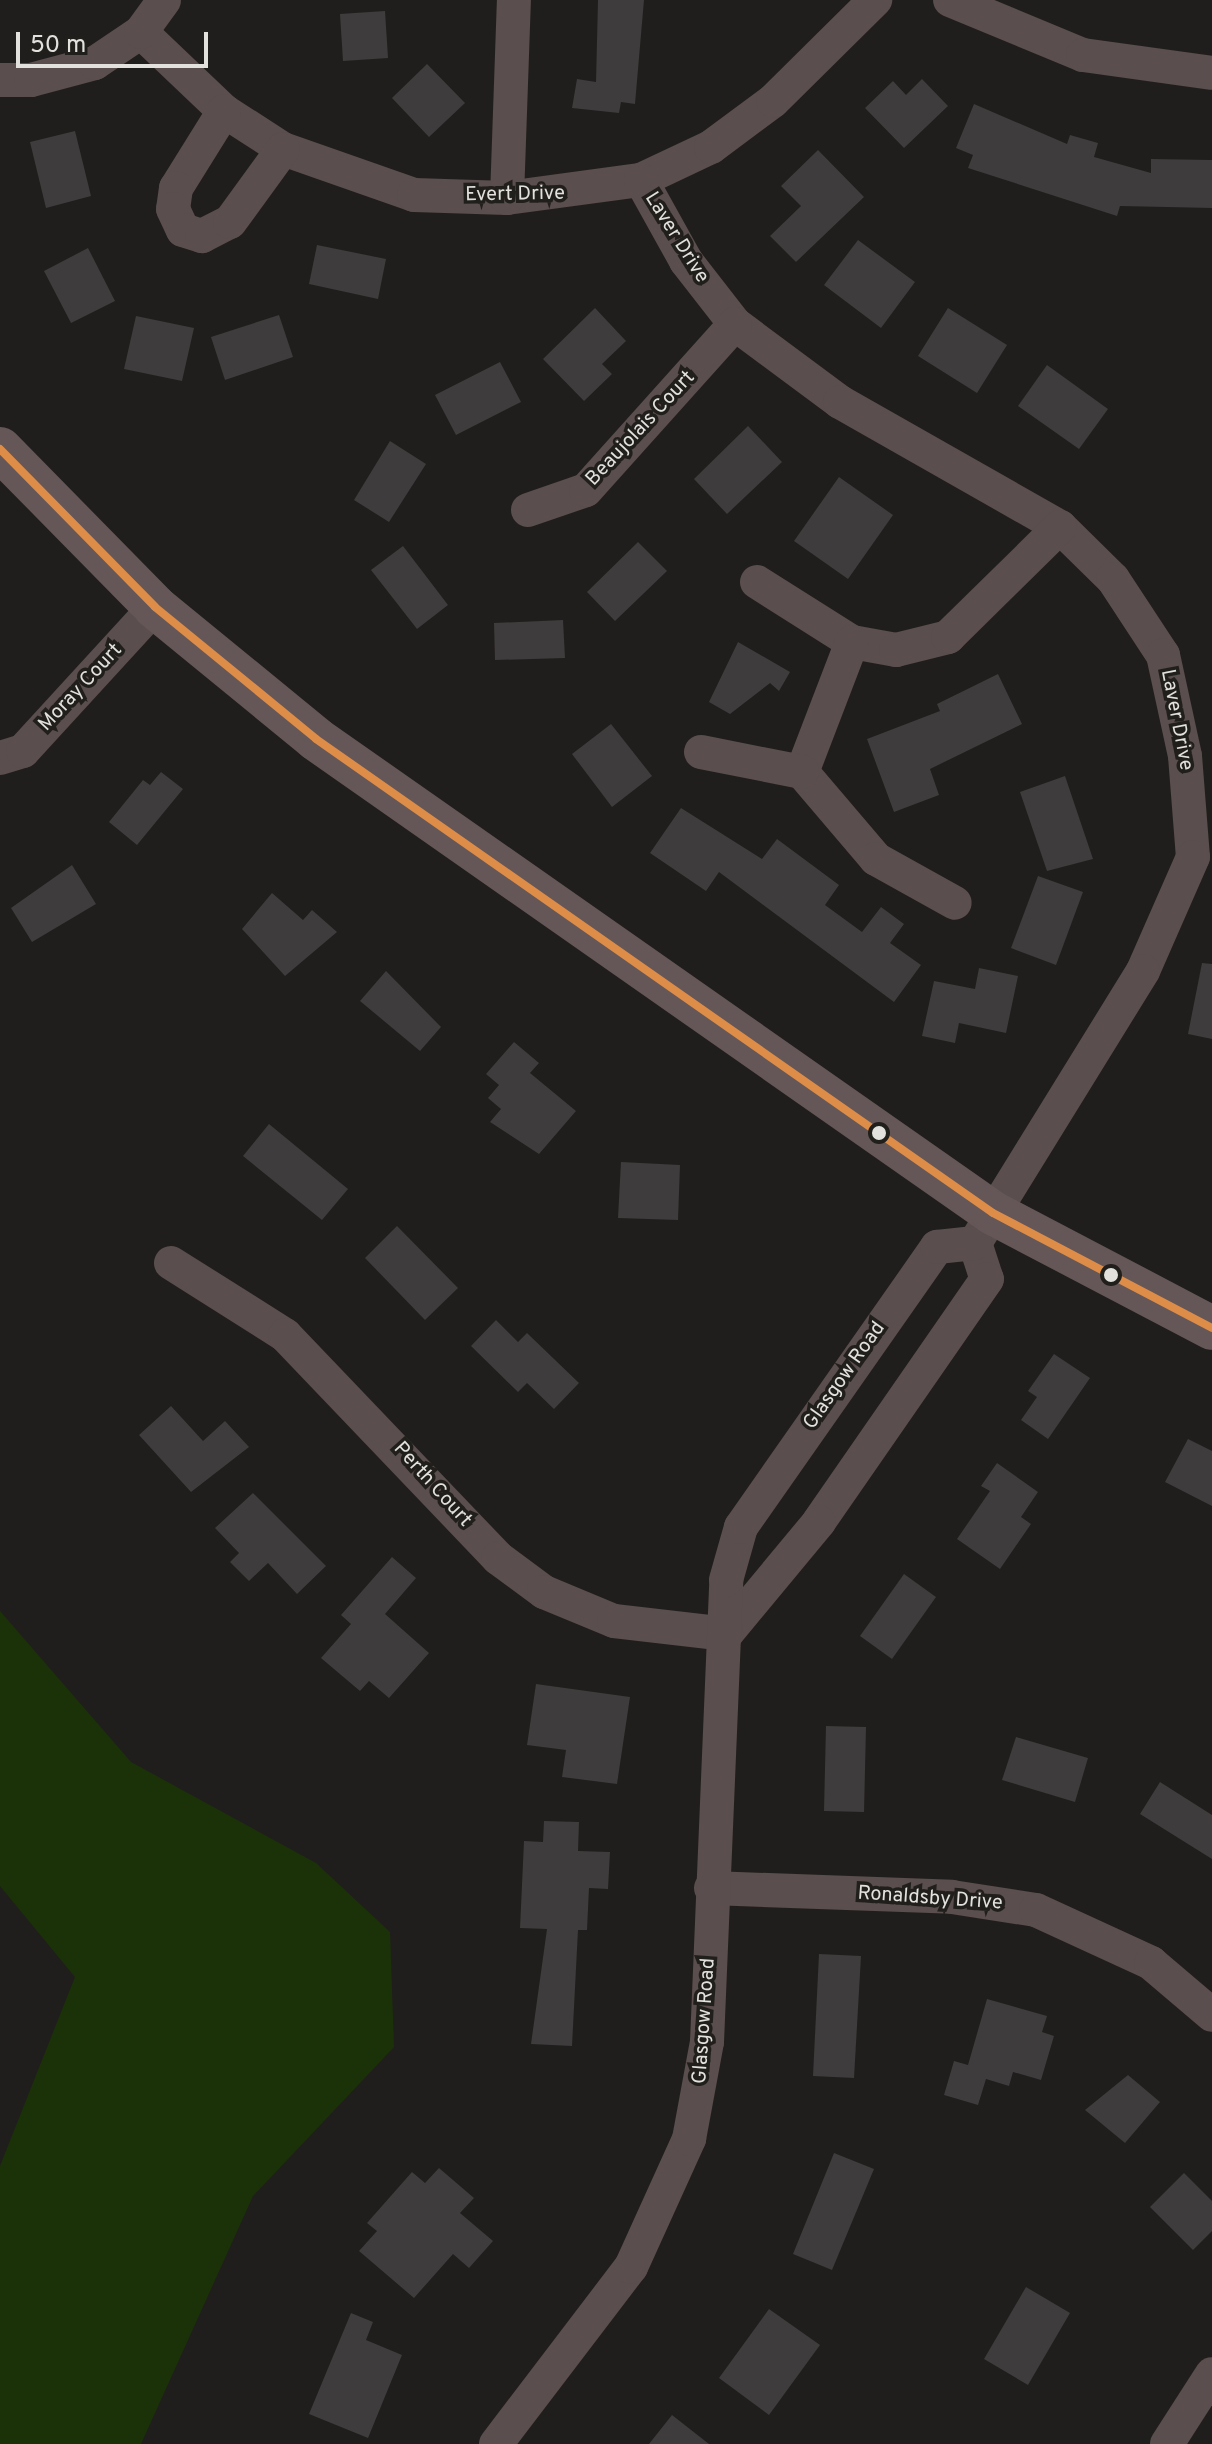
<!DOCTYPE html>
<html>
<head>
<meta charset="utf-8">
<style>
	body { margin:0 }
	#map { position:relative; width:1212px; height:2444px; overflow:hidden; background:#201e1c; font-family:Overpass,sans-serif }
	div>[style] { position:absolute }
	.green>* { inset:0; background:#1b3209 }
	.building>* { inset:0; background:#3e3c3c }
	.minor>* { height:34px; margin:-17px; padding:0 17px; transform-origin:17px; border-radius:17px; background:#5a4e4e }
	.major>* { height:44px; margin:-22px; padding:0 22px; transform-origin:22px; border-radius:22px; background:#655758 }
	.bus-1>* { height:8px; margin:-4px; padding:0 4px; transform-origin:4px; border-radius:4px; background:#dd8d48 }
	.dots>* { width:22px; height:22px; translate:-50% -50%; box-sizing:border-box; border:4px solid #211f1b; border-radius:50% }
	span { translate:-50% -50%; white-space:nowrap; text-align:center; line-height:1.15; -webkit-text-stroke:7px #211f1b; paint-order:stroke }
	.street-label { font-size:20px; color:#e2e1de }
	.scale { position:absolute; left:16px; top:32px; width:192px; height:36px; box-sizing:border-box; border:4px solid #e2e1de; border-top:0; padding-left:10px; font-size:24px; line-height:28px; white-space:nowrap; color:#e2e1de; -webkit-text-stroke:6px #211f1b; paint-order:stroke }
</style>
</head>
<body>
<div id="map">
	<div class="green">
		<i style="clip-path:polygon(0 1611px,131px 1762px,316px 1863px,390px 1932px,394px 2047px,253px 2196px,141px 2444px,0 2444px,0 2166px,75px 1977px,0 1886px)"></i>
	</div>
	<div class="building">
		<i style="clip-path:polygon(598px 0,644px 0,635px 104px,621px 102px,619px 113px,572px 108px,577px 79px,596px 82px)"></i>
		<i style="clip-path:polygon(385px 11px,388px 58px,343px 61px,340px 14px)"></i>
		<i style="clip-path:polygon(427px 64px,465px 103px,429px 137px,392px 98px)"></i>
		<i style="clip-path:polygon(922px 79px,948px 106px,904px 148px,865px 108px,893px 81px,906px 95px)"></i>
		<i style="clip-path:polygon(974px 104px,1067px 144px,1070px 135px,1098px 143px,1094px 157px,1151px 173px,1151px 159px,1212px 160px,1212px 208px,1120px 206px,1117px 216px,968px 168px,973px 155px,956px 148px)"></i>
		<i style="clip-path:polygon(75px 131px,91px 196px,46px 208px,30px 142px)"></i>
		<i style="clip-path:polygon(818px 150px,864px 197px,796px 262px,770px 236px,801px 206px,781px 186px)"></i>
		<i style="clip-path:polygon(858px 240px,915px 282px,881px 328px,824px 285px)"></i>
		<i style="clip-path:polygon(317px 245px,386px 259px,378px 299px,309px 284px)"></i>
		<i style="clip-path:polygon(88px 248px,115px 301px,71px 323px,44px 271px)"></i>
		<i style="clip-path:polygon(595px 308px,626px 341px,602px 364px,612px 374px,584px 401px,543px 359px)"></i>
		<i style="clip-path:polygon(948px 308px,1007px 345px,977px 393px,918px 356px)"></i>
		<i style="clip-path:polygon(279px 315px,293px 357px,225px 380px,211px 337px)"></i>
		<i style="clip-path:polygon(136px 316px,194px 328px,182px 381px,124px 369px)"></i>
		<i style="clip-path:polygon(500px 362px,521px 402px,456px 435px,435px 395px)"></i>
		<i style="clip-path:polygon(1047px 365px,1108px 409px,1079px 449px,1018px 406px)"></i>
		<i style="clip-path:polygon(748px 426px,782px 462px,727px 514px,694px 479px)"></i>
		<i style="clip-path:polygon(390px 441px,426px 464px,389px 522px,354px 500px)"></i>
		<i style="clip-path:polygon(839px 477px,893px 515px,848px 579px,794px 541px)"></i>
		<i style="clip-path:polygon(638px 542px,667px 571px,615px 621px,587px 592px)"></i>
		<i style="clip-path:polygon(403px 546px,448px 605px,417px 629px,371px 570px)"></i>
		<i style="clip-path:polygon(563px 620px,565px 658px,495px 660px,494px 623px)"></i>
		<i style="clip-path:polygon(738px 642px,790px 672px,779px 691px,770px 683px,730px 714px,709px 702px)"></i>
		<i style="clip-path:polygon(998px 674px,1022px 724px,930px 769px,939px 795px,894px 812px,867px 739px,940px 711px,937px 704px)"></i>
		<i style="clip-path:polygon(611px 724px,652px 776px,612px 807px,572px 754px)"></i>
		<i style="clip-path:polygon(161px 772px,183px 789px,137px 845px,109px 822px,143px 780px,150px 785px)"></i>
		<i style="clip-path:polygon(1065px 776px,1093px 859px,1047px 871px,1020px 792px)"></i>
		<i style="clip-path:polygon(681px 808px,762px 859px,777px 839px,839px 885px,825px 905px,862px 932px,881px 907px,904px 924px,890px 943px,921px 965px,894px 1002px,719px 872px,706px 891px,650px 853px)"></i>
		<i style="clip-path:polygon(72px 865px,96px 904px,32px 942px,11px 908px)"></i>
		<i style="clip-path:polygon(1038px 876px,1083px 892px,1056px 965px,1011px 948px)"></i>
		<i style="clip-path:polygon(272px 893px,303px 920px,312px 910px,337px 932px,285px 976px,242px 929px)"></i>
		<i style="clip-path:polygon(1202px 963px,1212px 964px,1212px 1039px,1188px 1034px)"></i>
		<i style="clip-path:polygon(979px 968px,1018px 976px,1006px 1033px,959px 1023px,955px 1043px,922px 1036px,934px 981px,975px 989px)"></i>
		<i style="clip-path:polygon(386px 971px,441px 1027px,420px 1051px,360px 1001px)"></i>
		<i style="clip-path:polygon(514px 1042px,539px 1063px,530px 1073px,576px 1111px,539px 1154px,490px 1122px,501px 1109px,488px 1098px,499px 1085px,486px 1074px)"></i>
		<i style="clip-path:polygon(269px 1124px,348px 1189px,322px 1220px,243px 1156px)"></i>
		<i style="clip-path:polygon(621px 1162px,680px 1165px,678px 1220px,618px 1218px)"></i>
		<i style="clip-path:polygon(397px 1226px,458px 1288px,425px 1320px,365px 1258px)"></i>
		<i style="clip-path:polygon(496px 1320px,518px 1342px,527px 1333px,579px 1383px,554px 1409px,527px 1383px,518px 1392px,471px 1346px)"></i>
		<i style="clip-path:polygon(1054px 1354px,1090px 1378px,1048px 1439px,1021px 1420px,1037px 1397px,1028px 1391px)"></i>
		<i style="clip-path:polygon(171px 1406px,203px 1441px,225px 1421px,249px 1447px,191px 1492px,139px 1435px)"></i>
		<i style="clip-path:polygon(1188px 1439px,1212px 1451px,1212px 1506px,1165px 1482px)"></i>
		<i style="clip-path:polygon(997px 1463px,1038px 1492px,1021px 1517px,1031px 1524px,1000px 1569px,957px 1539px,990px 1491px,981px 1486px)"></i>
		<i style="clip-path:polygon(253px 1493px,326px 1566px,297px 1594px,268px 1563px,249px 1581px,230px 1562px,239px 1553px,215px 1528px)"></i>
		<i style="clip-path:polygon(392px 1557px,416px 1578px,385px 1614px,429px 1653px,389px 1698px,369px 1681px,360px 1691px,321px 1658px,351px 1624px,341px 1615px)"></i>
		<i style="clip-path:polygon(904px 1574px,936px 1597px,892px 1659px,860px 1636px)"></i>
		<i style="clip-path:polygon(536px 1684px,630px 1697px,617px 1784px,562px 1777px,566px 1750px,527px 1745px)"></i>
		<i style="clip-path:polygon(826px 1726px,866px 1727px,864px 1812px,824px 1811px)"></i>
		<i style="clip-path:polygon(1016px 1737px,1088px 1758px,1075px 1802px,1002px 1780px)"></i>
		<i style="clip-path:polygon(1160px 1782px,1212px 1815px,1212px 1859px,1140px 1814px)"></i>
		<i style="clip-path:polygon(544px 1821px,579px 1822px,578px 1851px,610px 1852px,608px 1889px,589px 1888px,587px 1930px,578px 1930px,572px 2046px,531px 2044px,547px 1929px,520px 1928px,524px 1841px,543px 1842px)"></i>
		<i style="clip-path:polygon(819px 1954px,861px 1956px,854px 2078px,813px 2076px)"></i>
		<i style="clip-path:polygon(987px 1999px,1047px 2016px,1042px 2032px,1054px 2036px,1041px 2080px,1013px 2072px,1009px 2086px,986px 2079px,978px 2105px,944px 2095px,954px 2061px,968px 2065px)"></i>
		<i style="clip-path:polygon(1128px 2075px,1160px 2102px,1125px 2143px,1085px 2110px)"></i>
		<i style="clip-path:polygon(834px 2153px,874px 2169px,832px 2270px,793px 2254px)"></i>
		<i style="clip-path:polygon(439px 2168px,474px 2198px,460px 2213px,493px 2241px,469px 2268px,453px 2254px,414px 2298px,359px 2251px,377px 2231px,367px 2223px,412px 2172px,425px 2183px)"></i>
		<i style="clip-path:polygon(1184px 2173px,1212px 2201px,1212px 2231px,1193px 2250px,1150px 2207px)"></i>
		<i style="clip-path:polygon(1026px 2287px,1070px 2313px,1028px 2385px,984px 2359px)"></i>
		<i style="clip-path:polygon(769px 2309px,820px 2345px,769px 2415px,719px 2378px)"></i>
		<i style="clip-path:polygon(351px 2313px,373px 2322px,366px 2340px,402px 2355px,368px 2438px,309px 2414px)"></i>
		<i style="clip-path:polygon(672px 2415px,709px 2444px,649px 2444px)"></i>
	</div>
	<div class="minor">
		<i style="left:950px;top:0;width:144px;rotate:22.5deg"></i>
		<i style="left:1083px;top:55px;width:130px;rotate:7.9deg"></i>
		<i style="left:141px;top:32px;width:115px;rotate:43.6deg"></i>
		<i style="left:224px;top:111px;width:70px;rotate:32.8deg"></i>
		<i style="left:283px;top:149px;width:139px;rotate:19.3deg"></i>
		<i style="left:414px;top:195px;width:93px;rotate:1.8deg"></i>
		<i style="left:507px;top:198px;width:135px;rotate:-7.7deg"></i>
		<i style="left:641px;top:180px;width:77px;rotate:-25.2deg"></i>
		<i style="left:711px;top:147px;width:77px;rotate:-36.6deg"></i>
		<i style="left:773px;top:101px;width:144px;rotate:-44.7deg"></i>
		<i style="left:0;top:80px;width:31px"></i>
		<i style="left:31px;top:80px;width:66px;rotate:-14.9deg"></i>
		<i style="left:95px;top:63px;width:55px;rotate:-34deg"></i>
		<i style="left:141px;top:32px;width:39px;rotate:-54deg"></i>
		<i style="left:224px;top:111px;width:91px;rotate:121.9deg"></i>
		<i style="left:176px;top:188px;width:21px;rotate:98deg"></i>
		<i style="left:173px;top:209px;width:23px;rotate:65deg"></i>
		<i style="left:183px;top:230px;width:20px;rotate:18deg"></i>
		<i style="left:202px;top:236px;width:31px;rotate:-27deg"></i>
		<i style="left:230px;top:222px;width:90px;rotate:-54deg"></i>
		<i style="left:641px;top:180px;width:93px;rotate:60.9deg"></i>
		<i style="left:686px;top:261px;width:80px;rotate:52.1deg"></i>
		<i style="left:735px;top:324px;width:131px;rotate:36.6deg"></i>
		<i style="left:840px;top:402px;width:253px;rotate:29.6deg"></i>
		<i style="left:1060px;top:527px;width:74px;rotate:44.5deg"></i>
		<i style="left:1113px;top:579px;width:91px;rotate:56.7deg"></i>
		<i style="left:1163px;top:655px;width:103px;rotate:77.7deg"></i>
		<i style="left:1185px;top:756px;width:101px;rotate:85.5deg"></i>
		<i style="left:1193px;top:857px;width:124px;rotate:113.7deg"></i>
		<i style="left:1143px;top:971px;width:320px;rotate:121.7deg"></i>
		<i style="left:975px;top:1243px;width:38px;rotate:72deg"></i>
		<i style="left:987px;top:1279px;width:295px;rotate:124.7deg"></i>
		<i style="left:819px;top:1522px;width:146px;rotate:129.7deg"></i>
		<i style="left:507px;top:198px;width:198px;rotate:-88deg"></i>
		<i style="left:528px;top:510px;width:61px;rotate:-19deg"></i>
		<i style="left:586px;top:490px;width:223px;rotate:-48.1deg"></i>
		<i style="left:757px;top:582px;width:112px;rotate:32.3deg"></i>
		<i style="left:852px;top:642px;width:45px;rotate:10.3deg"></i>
		<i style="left:896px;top:650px;width:54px;rotate:-14deg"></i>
		<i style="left:948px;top:637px;width:157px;rotate:-44.5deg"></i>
		<i style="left:852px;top:642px;width:139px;rotate:111deg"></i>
		<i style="left:802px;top:772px;width:114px;rotate:49.6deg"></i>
		<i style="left:876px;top:859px;width:90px;rotate:29.1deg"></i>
		<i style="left:701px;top:752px;width:103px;rotate:11.2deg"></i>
		<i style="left:0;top:758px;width:24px;rotate:-17deg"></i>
		<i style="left:23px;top:751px;width:195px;rotate:-47.5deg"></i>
		<i style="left:171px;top:1263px;width:135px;rotate:32.3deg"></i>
		<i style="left:285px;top:1335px;width:308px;rotate:46.3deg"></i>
		<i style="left:498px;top:1558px;width:57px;rotate:36.5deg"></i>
		<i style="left:544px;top:1592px;width:76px;rotate:22.5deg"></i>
		<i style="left:614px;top:1621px;width:113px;rotate:6.6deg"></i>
		<i style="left:711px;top:1888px;width:241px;rotate:2.1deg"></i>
		<i style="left:952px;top:1897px;width:85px;rotate:8.8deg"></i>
		<i style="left:1036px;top:1910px;width:127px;rotate:24.7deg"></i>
		<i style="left:1151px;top:1963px;width:80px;rotate:40.4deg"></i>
		<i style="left:496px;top:2444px;width:223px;rotate:-52.7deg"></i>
		<i style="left:631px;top:2267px;width:141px;rotate:-65.6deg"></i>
		<i style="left:689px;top:2139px;width:99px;rotate:-79.5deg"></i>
		<i style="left:707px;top:2042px;width:462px;rotate:-87.6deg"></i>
		<i style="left:726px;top:1580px;width:55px;rotate:-74.2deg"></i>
		<i style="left:741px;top:1527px;width:342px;rotate:-55deg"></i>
		<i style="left:937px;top:1247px;width:38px;rotate:-6deg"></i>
		<i style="left:1167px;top:2444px;width:83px;rotate:-57.3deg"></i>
	</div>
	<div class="major">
		<i style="left:0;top:449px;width:221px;rotate:45.5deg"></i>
		<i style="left:155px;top:607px;width:208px;rotate:39.3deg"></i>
		<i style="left:316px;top:739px;width:826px;rotate:35deg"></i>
		<i style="left:993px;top:1213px;width:247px;rotate:27.7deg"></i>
	</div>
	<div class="bus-1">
		<i style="left:0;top:449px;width:221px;rotate:45.5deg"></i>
		<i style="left:155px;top:607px;width:208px;rotate:39.3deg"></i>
		<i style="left:316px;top:739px;width:826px;rotate:35deg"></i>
		<i style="left:993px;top:1213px;width:247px;rotate:27.7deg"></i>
	</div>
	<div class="dots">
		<i style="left:879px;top:1133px;background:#e2e1de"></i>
		<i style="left:1111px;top:1275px;background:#e2e1de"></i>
	</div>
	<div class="street-label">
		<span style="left:515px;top:195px;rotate:-1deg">Evert Drive</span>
		<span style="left:676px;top:238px;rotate:58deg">Laver Drive</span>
		<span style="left:641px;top:429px;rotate:-47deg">Beaujolais Court</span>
		<span style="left:81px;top:688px;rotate:-47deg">Moray Court</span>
		<span style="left:1176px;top:720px;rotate:79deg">Laver Drive</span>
		<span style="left:845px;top:1376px;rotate:-55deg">Glasgow Road</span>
		<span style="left:432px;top:1485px;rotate:48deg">Perth Court</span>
		<span style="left:930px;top:1899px;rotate:4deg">Ronaldsby Drive</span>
		<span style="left:705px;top:2021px;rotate:-86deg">Glasgow Road</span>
	</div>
	<div class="scale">50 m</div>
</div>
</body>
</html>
